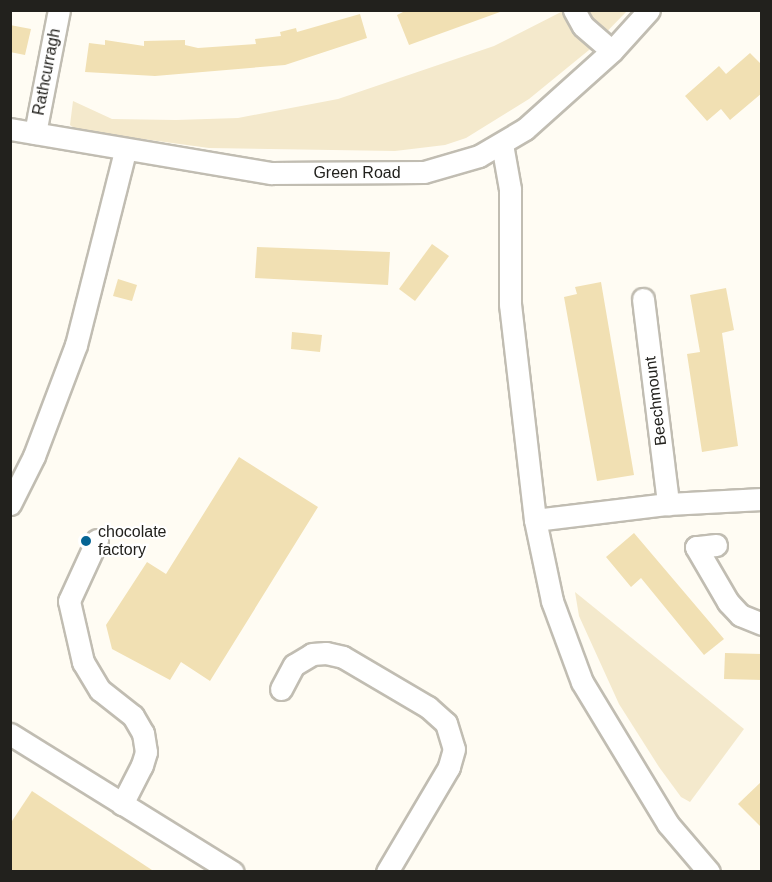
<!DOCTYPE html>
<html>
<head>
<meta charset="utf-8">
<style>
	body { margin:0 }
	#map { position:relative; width:772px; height:882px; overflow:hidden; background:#fffcf3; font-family:Arial,sans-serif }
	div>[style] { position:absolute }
	.green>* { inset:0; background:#f4e9cc }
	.building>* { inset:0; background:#f1e0b3 }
	.roads { filter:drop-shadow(2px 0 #c1bdb2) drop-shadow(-2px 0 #c1bdb2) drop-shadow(0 2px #c1bdb2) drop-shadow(0 -2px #c1bdb2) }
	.minor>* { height:21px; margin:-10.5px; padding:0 10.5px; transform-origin:10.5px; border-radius:10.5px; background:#fff }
	.dots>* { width:16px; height:16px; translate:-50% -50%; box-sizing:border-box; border:3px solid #fff; border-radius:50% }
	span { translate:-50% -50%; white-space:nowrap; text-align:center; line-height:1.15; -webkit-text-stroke:4.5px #fff; paint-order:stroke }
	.street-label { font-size:16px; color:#22211d }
	.poi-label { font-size:16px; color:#22211d }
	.left { translate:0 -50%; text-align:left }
	.frame { position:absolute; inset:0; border:12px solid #22211d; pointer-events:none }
</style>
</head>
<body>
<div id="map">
	<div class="green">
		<i style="clip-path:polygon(563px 11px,627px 11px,589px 50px,529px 99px,466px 138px,445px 145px,395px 151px,209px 148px,106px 134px,75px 129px,70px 125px,73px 101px,112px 119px,176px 120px,238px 118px,338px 99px,494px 46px)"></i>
		<i style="clip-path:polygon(575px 592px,744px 729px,690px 802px,681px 797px,659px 767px,619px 704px,579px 616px)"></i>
	</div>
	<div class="building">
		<i style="clip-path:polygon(407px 10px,500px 10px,500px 12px,409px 45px,397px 15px)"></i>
		<i style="clip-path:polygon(360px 14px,367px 38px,285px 65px,155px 76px,85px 72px,89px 43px,105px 45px,105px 40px,144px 46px,144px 41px,185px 40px,185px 45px,198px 48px,256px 44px,255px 39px,281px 36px,280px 32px,296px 28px,297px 32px)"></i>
		<i style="clip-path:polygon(10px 25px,31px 29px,25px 55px,10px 52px)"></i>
		<i style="clip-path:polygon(750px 53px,762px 65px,762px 93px,730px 120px,721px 109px,707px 121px,685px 96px,719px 66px,726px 74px)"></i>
		<i style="clip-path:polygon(432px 244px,449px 256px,415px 301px,399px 289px)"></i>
		<i style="clip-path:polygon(257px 247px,390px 252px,388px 285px,255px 278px)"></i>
		<i style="clip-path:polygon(118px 279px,137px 285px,132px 301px,113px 296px)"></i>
		<i style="clip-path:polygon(601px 282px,634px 475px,597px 481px,564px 297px,577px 294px,575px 287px)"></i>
		<i style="clip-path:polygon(726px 288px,734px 330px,722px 333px,738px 446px,702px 452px,687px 354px,700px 352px,690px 295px)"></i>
		<i style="clip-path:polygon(292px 332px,322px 335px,320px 352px,291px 349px)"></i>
		<i style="clip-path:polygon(239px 457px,318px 507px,210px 681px,181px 662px,170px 680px,112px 649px,106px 625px,147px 562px,166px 574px)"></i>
		<i style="clip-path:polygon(634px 533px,724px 639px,704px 655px,641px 578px,631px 587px,606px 557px)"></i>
		<i style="clip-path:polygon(725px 653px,762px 654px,762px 680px,724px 679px)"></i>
		<i style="clip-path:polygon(762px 781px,762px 828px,738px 804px)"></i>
		<i style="clip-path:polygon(32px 791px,155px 872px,10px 872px,10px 824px)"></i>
	</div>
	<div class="roads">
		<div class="minor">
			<i style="left:574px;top:10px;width:18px;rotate:61deg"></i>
			<i style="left:583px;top:26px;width:38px;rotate:41deg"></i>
			<i style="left:10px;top:129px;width:265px;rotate:9.6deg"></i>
			<i style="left:271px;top:173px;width:153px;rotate:-0.4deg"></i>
			<i style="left:424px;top:172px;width:57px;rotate:-16.2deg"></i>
			<i style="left:479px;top:156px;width:53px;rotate:-30.4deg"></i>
			<i style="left:525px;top:129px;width:117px;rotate:-41.9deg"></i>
			<i style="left:612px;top:51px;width:55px;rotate:-47.9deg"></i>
			<i style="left:35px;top:133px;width:125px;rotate:-79deg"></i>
			<i style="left:502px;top:144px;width:46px;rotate:79.9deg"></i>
			<i style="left:510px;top:189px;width:115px;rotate:90deg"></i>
			<i style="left:510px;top:304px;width:217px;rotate:83.4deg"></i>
			<i style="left:535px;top:520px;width:83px;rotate:78.1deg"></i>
			<i style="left:552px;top:601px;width:86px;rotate:69.7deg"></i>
			<i style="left:582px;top:682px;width:166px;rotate:58.8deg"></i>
			<i style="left:668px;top:824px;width:63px;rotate:49.5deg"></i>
			<i style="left:643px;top:299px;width:207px;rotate:83deg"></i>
			<i style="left:10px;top:504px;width:54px;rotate:-63.4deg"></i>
			<i style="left:34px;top:456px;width:119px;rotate:-69.3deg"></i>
			<i style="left:76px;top:345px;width:200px;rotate:-75.8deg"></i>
			<i style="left:535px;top:520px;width:134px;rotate:-6.9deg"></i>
			<i style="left:668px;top:504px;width:94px;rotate:-3deg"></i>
			<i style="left:97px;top:540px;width:67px;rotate:114.7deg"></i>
			<i style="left:69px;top:601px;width:63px;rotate:77.1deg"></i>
			<i style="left:83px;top:662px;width:33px;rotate:59deg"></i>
			<i style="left:100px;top:690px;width:42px;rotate:38.2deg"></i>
			<i style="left:133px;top:716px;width:20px;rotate:60deg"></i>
			<i style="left:143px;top:733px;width:19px;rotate:81deg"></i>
			<i style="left:146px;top:752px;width:14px;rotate:107deg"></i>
			<i style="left:142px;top:765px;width:44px;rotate:117.1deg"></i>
			<i style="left:716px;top:545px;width:20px;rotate:174deg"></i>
			<i style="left:696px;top:547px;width:64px;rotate:59.8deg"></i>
			<i style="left:728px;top:602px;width:18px;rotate:47deg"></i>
			<i style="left:740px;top:615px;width:24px;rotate:22deg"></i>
			<i style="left:281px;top:689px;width:27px;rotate:-62deg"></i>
			<i style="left:294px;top:665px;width:21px;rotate:-31deg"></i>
			<i style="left:312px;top:654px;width:14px;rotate:-4deg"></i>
			<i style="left:326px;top:653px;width:17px;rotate:13deg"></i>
			<i style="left:343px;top:657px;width:99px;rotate:30.5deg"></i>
			<i style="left:428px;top:707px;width:24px;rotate:42deg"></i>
			<i style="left:446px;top:723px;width:27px;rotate:73deg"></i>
			<i style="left:454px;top:749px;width:19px;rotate:106deg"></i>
			<i style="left:449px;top:767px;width:122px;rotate:120.6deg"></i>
			<i style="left:10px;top:734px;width:262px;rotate:31.8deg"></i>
		</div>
	</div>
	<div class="dots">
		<i style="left:86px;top:541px;background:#056494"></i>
	</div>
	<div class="street-label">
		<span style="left:47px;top:72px;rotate:-79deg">Rathcurragh</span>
		<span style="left:357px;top:173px">Green Road</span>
		<span style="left:656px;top:401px;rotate:-97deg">Beechmount</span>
	</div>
	<div class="poi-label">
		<span class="left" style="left:98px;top:541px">chocolate<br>factory</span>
	</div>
	<div class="frame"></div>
</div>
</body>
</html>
